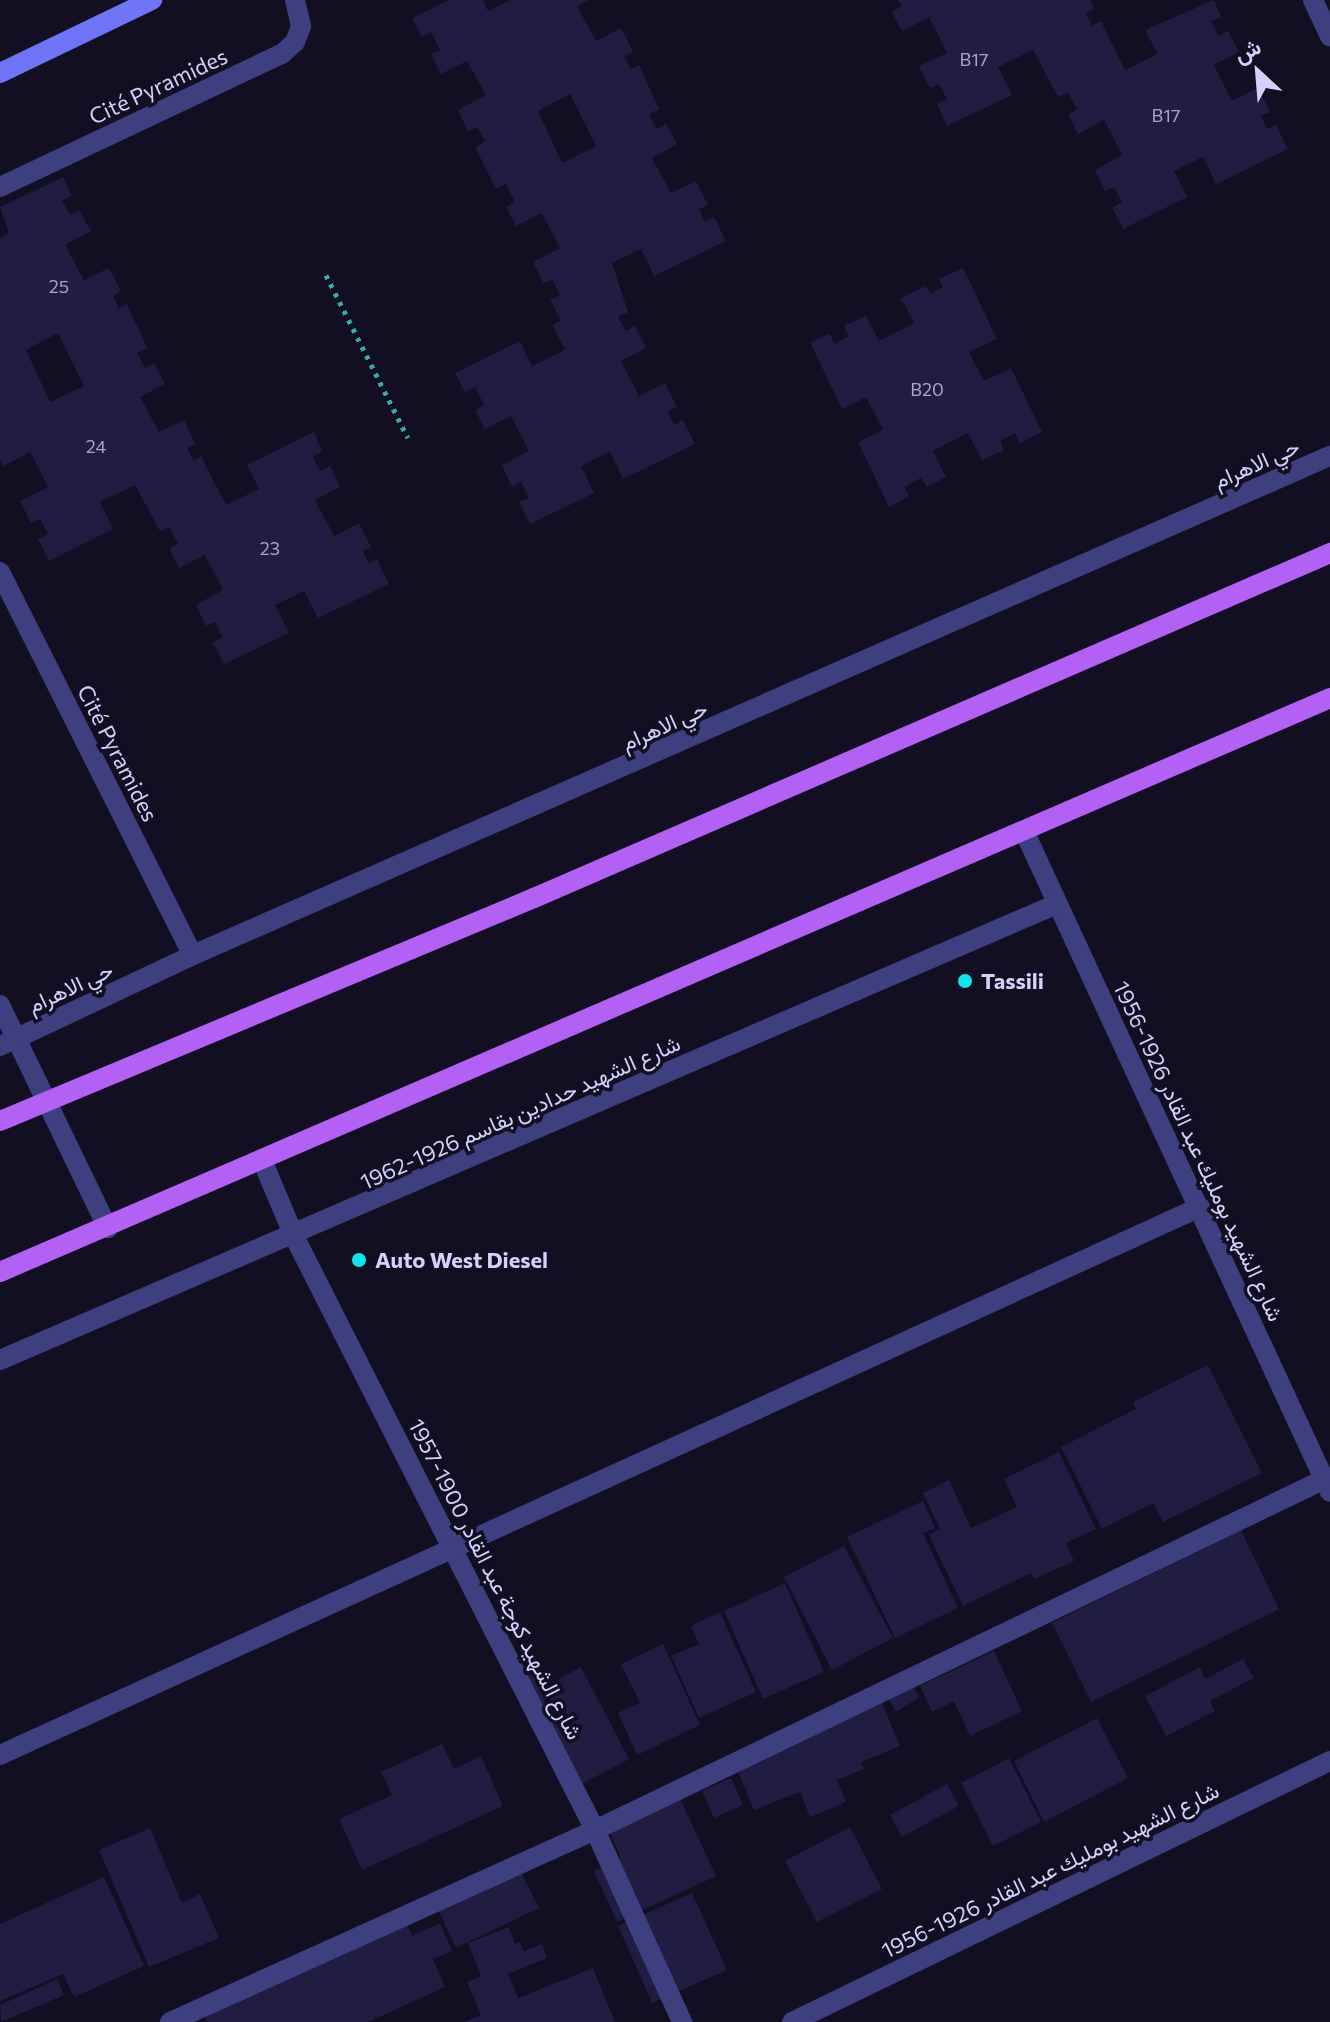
<!DOCTYPE html>
<html>
<head>
<meta charset="utf-8">
<style>
	body { margin:0 }
	#map { position:relative; width:1330px; height:2022px; overflow:hidden; background:#110f21; font-family:Commissioner,Vazirmatn,sans-serif }
	div>[style] { position:absolute }
	.building>* { inset:0; background:#211c41 }
	.path>* { height:5px; margin-top:-2.5px; transform-origin:0; background:repeating-linear-gradient(90deg,#36ad9d 0 4px,transparent 0 10px) }
	.street>* { height:20px; margin:-10px; padding:0 10px; transform-origin:10px; border-radius:10px; background:#3d3f7e }
	.secondary>* { height:20px; margin:-10px; padding:0 10px; transform-origin:10px; border-radius:10px; background:#6f75f6 }
	.primary>* { height:20px; margin:-10px; padding:0 10px; transform-origin:10px; border-radius:10px; background:#b360f5 }
	.dots>* { width:22px; height:22px; translate:-50% -50%; box-sizing:border-box; border:4px solid #110f21; border-radius:50% }
	span { translate:-50% -50%; white-space:nowrap; text-align:center; line-height:1.15; -webkit-text-stroke:7px #110f21; paint-order:stroke }
	.number-label { font-size:18px; color:#a7a4cd }
	.number-label span { -webkit-text-stroke-width:0 }
	.street-label { font-size:22px; color:#d4d2fc }
	.poi-label { font-size:22px; color:#d4d2fc; font-weight:700 }
	.left { translate:0 -50%; text-align:left }
	.north { position:absolute; left:1218px; top:32px; width:80px; height:80px; -webkit-text-stroke:6px #110f21; paint-order:stroke; rotate:334deg; font-size:22px; font-weight:700; line-height:32px; text-align:center; color:#d4d2fc }
	.north::after { content:''; display:block; margin:auto; width:28px; height:36px; background:#d4d2fc; clip-path:polygon(50% 0,100% 100%,50% 72%,0 100%) }
</style>
</head>
<body>
<div id="map">
	<div class="building">
		<i style="clip-path:polygon(evenodd,449px 0,483px 0,488px 11px,510px 0,588px 0,577px 6px,596px 41px,621px 28px,633px 52px,624px 56px,631px 69px,639px 65px,659px 109px,649px 114px,657px 129px,666px 124px,677px 144px,652px 158px,671px 193px,696px 181px,708px 205px,699px 209px,705px 222px,714px 217px,726px 241px,654px 276px,641px 249px,612px 263px,628px 312px,618px 317px,626px 331px,635px 326px,646px 348px,621px 361px,639px 396px,665px 383px,677px 407px,668px 411px,674px 425px,683px 420px,695px 444px,623px 479px,610px 451px,581px 466px,594px 493px,530px 524px,519px 502px,529px 498px,521px 482px,512px 487px,502px 465px,529px 451px,511px 416px,485px 429px,475px 410px,484px 405px,475px 387px,465px 392px,455px 373px,520px 341px,532px 366px,565px 350px,552px 325px,561px 321px,550px 300px,560px 295px,552px 280px,543px 283px,533px 262px,560px 248px,542px 213px,516px 226px,506px 207px,515px 202px,506px 184px,496px 189px,475px 147px,485px 142px,477px 127px,468px 132px,458px 110px,486px 95px,467px 61px,441px 74px,431px 54px,440px 50px,431px 32px,422px 37px,412px 18px,449px 0,570px 94px,596px 146px,562px 163px,538px 111px,570px 94px)"></i>
		<i style="clip-path:polygon(898px 0,1090px 0,1094px 9px,1086px 13px,1092px 26px,1101px 21px,1125px 70px,1158px 54px,1145px 30px,1214px 0,1221px 17px,1211px 21px,1219px 36px,1228px 31px,1239px 52px,1214px 65px,1232px 101px,1258px 88px,1270px 112px,1261px 116px,1267px 129px,1276px 125px,1288px 149px,1216px 184px,1203px 157px,1174px 171px,1187px 197px,1123px 229px,1112px 208px,1122px 202px,1114px 187px,1105px 191px,1095px 170px,1122px 155px,1104px 120px,1078px 134px,1068px 114px,1077px 110px,1068px 92px,1058px 97px,1033px 50px,998px 67px,1012px 95px,947px 126px,937px 104px,947px 99px,939px 84px,930px 88px,919px 66px,947px 53px,929px 17px,902px 31px,892px 12px,902px 6px)"></i>
		<i style="clip-path:polygon(evenodd,63px 177px,72px 196px,62px 200px,70px 215px,79px 210px,91px 231px,65px 245px,84px 280px,109px 268px,121px 291px,113px 296px,119px 308px,127px 304px,147px 348px,137px 353px,145px 368px,154px 363px,165px 384px,140px 397px,159px 432px,184px 420px,195px 444px,187px 448px,194px 461px,201px 456px,226px 505px,259px 489px,247px 465px,314px 432px,322px 451px,313px 457px,320px 471px,330px 466px,340px 487px,315px 500px,334px 536px,359px 523px,371px 547px,363px 551px,369px 564px,377px 559px,389px 584px,318px 618px,304px 591px,275px 605px,289px 633px,224px 664px,213px 642px,223px 638px,215px 622px,206px 626px,196px 605px,223px 590px,205px 555px,179px 568px,169px 549px,178px 544px,169px 527px,160px 531px,135px 485px,100px 502px,113px 529px,49px 561px,38px 539px,48px 534px,40px 519px,31px 523px,20px 501px,48px 487px,30px 452px,4px 466px,0 459px,0 238px,9px 233px,0 207px,63px 177px,58px 333px,84px 386px,50px 402px,26px 350px,58px 333px)"></i>
		<i style="clip-path:polygon(963px 268px,997px 339px,969px 352px,984px 381px,1011px 368px,1042px 432px,1020px 443px,1015px 433px,1000px 441px,1004px 450px,982px 460px,968px 433px,933px 451px,946px 477px,927px 487px,921px 478px,904px 487px,909px 496px,889px 507px,858px 442px,883px 430px,866px 397px,842px 409px,810px 342px,830px 334px,834px 344px,849px 336px,844px 326px,866px 316px,879px 341px,914px 323px,901px 298px,926px 286px,930px 294px,943px 287px,939px 279px)"></i>
		<i style="clip-path:polygon(1208px 1365px,1262px 1473px,1163px 1522px,1153px 1503px,1102px 1529px,1061px 1447px,1136px 1409px,1133px 1402px)"></i>
		<i style="clip-path:polygon(1059px 1452px,1096px 1529px,1066px 1543px,1074px 1561px,1034px 1579px,1031px 1573px,963px 1606px,929px 1535px,940px 1529px,923px 1493px,949px 1480px,971px 1528px,1017px 1507px,1004px 1479px)"></i>
		<i style="clip-path:polygon(923px 1501px,935px 1528px,923px 1533px,958px 1608px,895px 1638px,847px 1537px)"></i>
		<i style="clip-path:polygon(1241px 1530px,1279px 1609px,1091px 1702px,1052px 1623px)"></i>
		<i style="clip-path:polygon(844px 1546px,893px 1638px,832px 1670px,784px 1577px)"></i>
		<i style="clip-path:polygon(785px 1583px,824px 1672px,763px 1699px,724px 1611px)"></i>
		<i style="clip-path:polygon(720px 1612px,756px 1692px,699px 1718px,671px 1656px,699px 1644px,691px 1626px)"></i>
		<i style="clip-path:polygon(663px 1644px,700px 1725px,637px 1755px,618px 1713px,640px 1703px,621px 1664px)"></i>
		<i style="clip-path:polygon(994px 1651px,1022px 1711px,970px 1736px,954px 1701px,932px 1712px,920px 1686px)"></i>
		<i style="clip-path:polygon(1243px 1659px,1254px 1678px,1210px 1701px,1215px 1711px,1166px 1736px,1145px 1696px,1200px 1667px,1205px 1679px)"></i>
		<i style="clip-path:polygon(531px 1663px,544px 1687px,581px 1667px,629px 1759px,565px 1793px,546px 1756px,556px 1752px,514px 1672px)"></i>
		<i style="clip-path:polygon(911px 1684px,920px 1697px,896px 1712px,888px 1698px)"></i>
		<i style="clip-path:polygon(881px 1701px,900px 1746px,861px 1762px,864px 1769px,837px 1780px,846px 1802px,810px 1817px,800px 1792px,754px 1810px,734px 1762px)"></i>
		<i style="clip-path:polygon(1097px 1718px,1128px 1778px,1044px 1822px,1014px 1761px)"></i>
		<i style="clip-path:polygon(442px 1744px,454px 1769px,481px 1756px,503px 1806px,362px 1870px,339px 1819px,392px 1795px,381px 1772px)"></i>
		<i style="clip-path:polygon(1009px 1758px,1041px 1822px,993px 1846px,961px 1783px)"></i>
		<i style="clip-path:polygon(731px 1778px,743px 1805px,714px 1818px,702px 1791px)"></i>
		<i style="clip-path:polygon(947px 1784px,959px 1806px,902px 1837px,890px 1815px)"></i>
		<i style="clip-path:polygon(677px 1792px,716px 1876px,617px 1922px,594px 1871px,621px 1858px,606px 1824px)"></i>
		<i style="clip-path:polygon(850px 1827px,882px 1889px,817px 1922px,785px 1861px)"></i>
		<i style="clip-path:polygon(150px 1828px,182px 1903px,200px 1894px,219px 1938px,149px 1967px,99px 1850px)"></i>
		<i style="clip-path:polygon(517px 1863px,539px 1908px,456px 1948px,435px 1903px)"></i>
		<i style="clip-path:polygon(104px 1877px,144px 1966px,74px 1997px,63px 1974px,0 2001px,0 1924px)"></i>
		<i style="clip-path:polygon(692px 1893px,727px 1970px,652px 2003px,618px 1926px)"></i>
		<i style="clip-path:polygon(401px 1912px,412px 1936px,440px 1923px,452px 1951px,433px 1959px,445px 1987px,368px 2022px,207px 2022px,200px 2005px)"></i>
		<i style="clip-path:polygon(509px 1927px,515px 1944px,520px 1942px,524px 1951px,542px 1944px,547px 1958px,508px 1974px,518px 1998px,593px 1968px,615px 2022px,464px 2022px,481px 2015px,467px 1982px,481px 1976px,468px 1943px)"></i>
		<i style="clip-path:polygon(57px 1979px,64px 1995px,1px 2022px,0 2005px)"></i>
	</div>
	<div class="path">
		<i style="left:326px;top:275px;width:182px;rotate:63.3deg"></i>
	</div>
	<div class="street">
		<i style="left:1313px;top:0;width:40px;rotate:65deg"></i>
		<i style="left:0;top:187px;width:312px;rotate:-25.3deg"></i>
		<i style="left:282px;top:54px;width:18px;rotate:-43deg"></i>
		<i style="left:295px;top:42px;width:17px;rotate:-69deg"></i>
		<i style="left:301px;top:26px;width:27px;rotate:-103deg"></i>
		<i style="left:0;top:572px;width:429px;rotate:63.3deg"></i>
		<i style="left:1024px;top:831px;width:728px;rotate:65.16deg"></i>
		<i style="left:0;top:1005px;width:248px;rotate:64.2deg"></i>
		<i style="left:0;top:1046px;width:213px;rotate:-25.2deg"></i>
		<i style="left:193px;top:955px;width:1242px;rotate:-23.7deg"></i>
		<i style="left:262px;top:1160px;width:82px;rotate:67.2deg"></i>
		<i style="left:294px;top:1236px;width:666px;rotate:63.13deg"></i>
		<i style="left:595px;top:1830px;width:211px;rotate:65.6deg"></i>
		<i style="left:0;top:1360px;width:1151px;rotate:-23.34deg"></i>
		<i style="left:0;top:1755px;width:1319px;rotate:-24.54deg"></i>
		<i style="left:170px;top:2022px;width:466px;rotate:-24.3deg"></i>
		<i style="left:595px;top:1830px;width:810px;rotate:-25.68deg"></i>
		<i style="left:792px;top:2022px;width:598px;rotate:-25.88deg"></i>
	</div>
	<div class="secondary">
		<i style="left:0;top:73px;width:169px;rotate:-25.7deg"></i>
	</div>
	<div class="primary">
		<i style="left:0;top:1121px;width:579px;rotate:-22.67deg"></i>
		<i style="left:534px;top:898px;width:868px;rotate:-23.43deg"></i>
		<i style="left:0;top:1272px;width:1449px;rotate:-23.34deg"></i>
	</div>
	<div class="dots">
		<i style="left:965px;top:981px;background:#0ee6ec"></i>
		<i style="left:359px;top:1260px;background:#0ee6ec"></i>
	</div>
	<div class="number-label">
		<span style="left:974px;top:59px">B17</span>
		<span style="left:1166px;top:115px">B17</span>
		<span style="left:59px;top:286px">25</span>
		<span style="left:927px;top:389px">B20</span>
		<span style="left:96px;top:446px">24</span>
		<span style="left:270px;top:548px">23</span>
	</div>
	<div class="street-label">
		<span style="left:158px;top:86px;rotate:-25deg">Cité Pyramides</span>
		<span style="left:1256px;top:463px;rotate:-24deg">حي الاهرام</span>
		<span style="left:664px;top:725px;rotate:-24deg">حي الاهرام</span>
		<span style="left:118px;top:753px;rotate:63deg">Cité Pyramides</span>
		<span style="left:70px;top:987px;rotate:-25deg">حي الاهرام</span>
		<span style="left:520px;top:1112px;rotate:-24deg">شارع الشهيد حدادين بقاسم 1926-1962</span>
		<span style="left:1199px;top:1151px;rotate:65deg">شارع الشهيد بومليك عبد القادر 1926-1956</span>
		<span style="left:496px;top:1579px;rotate:63deg">شارع الشهيد كوجة عبد القادر 1900-1957</span>
		<span style="left:1050px;top:1870px;rotate:-26deg">شارع الشهيد بومليك عبد القادر 1926-1956</span>
	</div>
	<div class="poi-label">
		<span class="left" style="left:981px;top:981px">Tassili</span>
		<span class="left" style="left:375px;top:1260px">Auto West Diesel</span>
	</div>
	<div class="north">ش</div>
</div>
</body>
</html>
